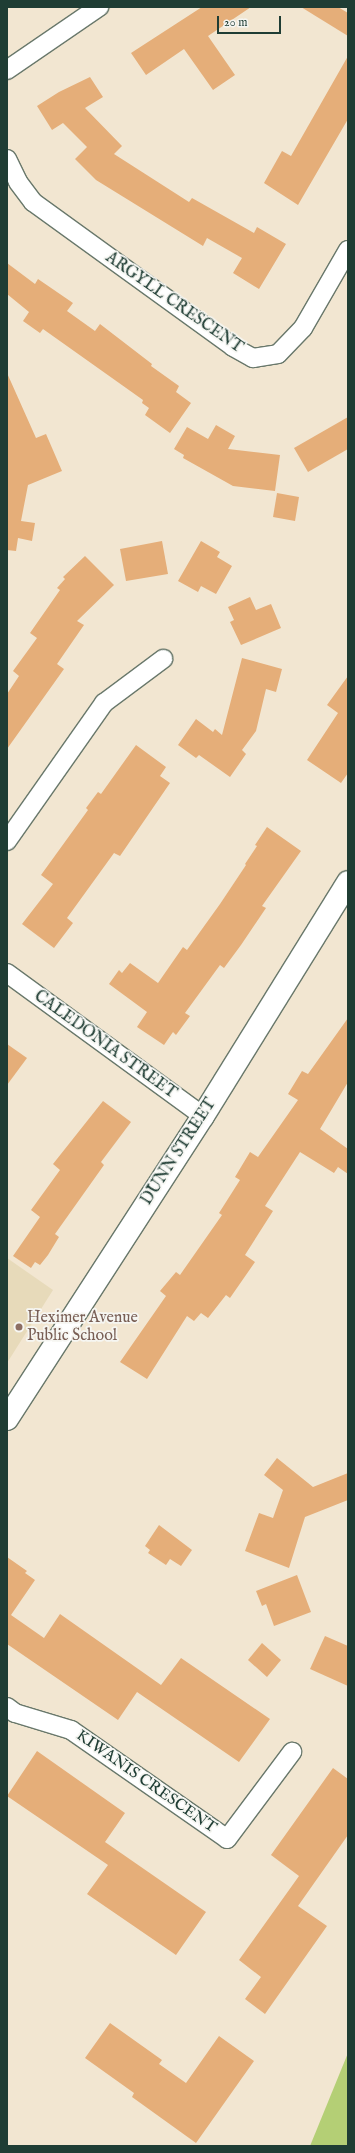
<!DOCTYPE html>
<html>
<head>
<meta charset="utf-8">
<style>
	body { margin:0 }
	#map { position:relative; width:355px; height:2153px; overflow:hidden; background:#f2e6d1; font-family:"IM FELL English",serif }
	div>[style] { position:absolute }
	.built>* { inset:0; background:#e7daba }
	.green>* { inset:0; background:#b4cf75 }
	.building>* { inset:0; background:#e5ae79 }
	.roads { filter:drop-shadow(1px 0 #69786b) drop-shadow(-1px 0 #69786b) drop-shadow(0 1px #69786b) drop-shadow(0 -1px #69786b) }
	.street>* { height:18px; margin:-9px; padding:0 9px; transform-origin:9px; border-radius:9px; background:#fff }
	.secondary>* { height:22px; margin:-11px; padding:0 11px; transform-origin:11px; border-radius:11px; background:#fff }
	.dots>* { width:11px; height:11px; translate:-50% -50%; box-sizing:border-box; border:2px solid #f6f6f2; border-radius:50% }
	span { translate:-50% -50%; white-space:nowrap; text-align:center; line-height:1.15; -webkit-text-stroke:3.5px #f6f6f2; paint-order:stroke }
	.street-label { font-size:16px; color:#1f3d34 }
	.education-label { font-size:16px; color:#785e54 }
	.left { translate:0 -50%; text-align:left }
	.frame { position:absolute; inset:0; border:8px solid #1f3d34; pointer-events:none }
	.scale { position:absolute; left:217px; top:16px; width:64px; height:18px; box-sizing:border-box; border:2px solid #1f3d34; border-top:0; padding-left:5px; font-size:12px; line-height:14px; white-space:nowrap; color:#1f3d34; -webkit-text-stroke:3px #f6f6f2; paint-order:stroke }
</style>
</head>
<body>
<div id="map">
	<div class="built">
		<i style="clip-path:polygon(7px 1258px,53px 1290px,7px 1363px)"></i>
	</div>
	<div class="green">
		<i style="clip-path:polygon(348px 2053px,348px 2146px,310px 2146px)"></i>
	</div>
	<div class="building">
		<i style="clip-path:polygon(202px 7px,251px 7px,208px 36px,235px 75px,213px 90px,184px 49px,146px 75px,131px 53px)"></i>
		<i style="clip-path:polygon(301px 7px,338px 7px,348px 13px,348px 36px)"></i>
		<i style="clip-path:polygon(348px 56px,348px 119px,298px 205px,264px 183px,282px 151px,291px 156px)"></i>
		<i style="clip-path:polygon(90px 77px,103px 97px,85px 108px,122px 146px,114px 154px,189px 202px,192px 198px,254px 233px,257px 227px,286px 244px,259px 289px,233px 273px,242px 258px,207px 238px,203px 246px,96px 180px,75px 159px,87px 147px,63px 123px,52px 130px,37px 106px,59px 92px)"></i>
		<i style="clip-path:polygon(7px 263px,35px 284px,38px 279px,73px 303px,67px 311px,95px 331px,100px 324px,152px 364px,151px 366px,179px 386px,176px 392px,191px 403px,170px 433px,145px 415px,149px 408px,142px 403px,143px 400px,43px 329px,40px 333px,23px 321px,29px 312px,7px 294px)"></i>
		<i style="clip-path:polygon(7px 373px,36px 438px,46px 434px,62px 471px,28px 485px,21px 521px,35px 523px,32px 541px,18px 538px,16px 551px,7px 550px)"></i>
		<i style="clip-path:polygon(348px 417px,348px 449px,308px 472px,294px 448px)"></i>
		<i style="clip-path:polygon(216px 425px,235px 436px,228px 449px,280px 455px,275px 491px,233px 486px,183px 458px,184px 455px,174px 449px,187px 427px,208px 439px)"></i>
		<i style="clip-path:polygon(277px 493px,299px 497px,295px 521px,273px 517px)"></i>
		<i style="clip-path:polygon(162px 541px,168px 574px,126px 581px,120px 549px)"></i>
		<i style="clip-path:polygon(201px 541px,220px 552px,217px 557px,232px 566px,216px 594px,201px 586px,198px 592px,178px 581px)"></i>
		<i style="clip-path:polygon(85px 556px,114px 585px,77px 621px,84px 625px,57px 664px,64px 669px,7px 749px,7px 694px,19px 676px,13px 671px,37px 638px,30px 633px,60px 590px,57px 588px,65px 579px,63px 577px)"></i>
		<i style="clip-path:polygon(250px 597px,256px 610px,271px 604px,281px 628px,241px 645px,230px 622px,234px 620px,228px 607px)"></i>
		<i style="clip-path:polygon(242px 658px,282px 669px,276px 692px,266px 689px,256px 731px,242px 750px,246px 754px,230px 777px,199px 755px,196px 758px,178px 745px,196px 719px,213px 732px,215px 729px,222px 735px)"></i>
		<i style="clip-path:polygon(348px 676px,348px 773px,341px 783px,307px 760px,338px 713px,327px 705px)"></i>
		<i style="clip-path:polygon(136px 745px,166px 767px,160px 776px,170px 783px,120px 856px,114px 853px,67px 918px,73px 923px,54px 948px,22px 924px,53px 884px,41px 875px,88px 810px,86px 808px,98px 792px,101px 794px)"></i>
		<i style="clip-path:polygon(267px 827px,301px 851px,262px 906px,266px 908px,241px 945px,224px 968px,220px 965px,185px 1013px,190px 1016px,176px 1035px,173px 1032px,164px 1045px,137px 1027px,147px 1012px,109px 984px,119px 970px,122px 973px,130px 963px,158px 983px,183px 947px,187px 950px,220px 904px,246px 865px,245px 864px,257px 846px,255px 845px)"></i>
		<i style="clip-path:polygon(348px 1018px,348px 1082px,320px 1129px,348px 1149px,348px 1174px,338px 1167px,334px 1173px,300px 1152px,265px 1206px,273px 1211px,245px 1255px,255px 1262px,230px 1298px,226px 1295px,208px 1318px,201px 1313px,194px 1321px,187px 1316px,147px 1379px,120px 1362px,166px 1296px,160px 1291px,176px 1272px,180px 1275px,222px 1215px,219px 1213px,240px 1180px,235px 1177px,250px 1152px,258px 1157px,298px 1100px,288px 1094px,302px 1071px,308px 1074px)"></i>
		<i style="clip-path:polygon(7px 1044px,27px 1058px,7px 1085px)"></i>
		<i style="clip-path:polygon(103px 1101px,131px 1122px,101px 1162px,104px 1165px,55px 1234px,59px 1237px,48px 1255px,40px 1265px,35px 1262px,31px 1268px,13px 1256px,40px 1217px,31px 1210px,60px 1170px,53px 1164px)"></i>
		<i style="clip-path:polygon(277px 1458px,313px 1487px,348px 1473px,348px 1500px,305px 1517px,289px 1568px,245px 1551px,259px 1513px,273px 1518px,283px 1490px,264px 1475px)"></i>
		<i style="clip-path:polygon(159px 1525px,192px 1550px,181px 1566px,170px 1559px,166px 1565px,148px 1553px,150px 1550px,145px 1546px)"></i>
		<i style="clip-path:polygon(7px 1557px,27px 1571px,25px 1573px,35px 1580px,11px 1615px,44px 1638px,60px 1614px,161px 1685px,181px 1658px,270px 1719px,239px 1762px,137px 1692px,118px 1720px,7px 1644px)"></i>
		<i style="clip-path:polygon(297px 1575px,311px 1612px,274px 1626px,266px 1604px,262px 1606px,256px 1591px)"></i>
		<i style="clip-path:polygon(325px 1636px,348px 1646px,348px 1686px,310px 1669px)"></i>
		<i style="clip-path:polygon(262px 1643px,281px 1660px,267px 1677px,248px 1660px)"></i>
		<i style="clip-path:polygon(37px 1751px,125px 1813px,105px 1842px,206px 1912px,176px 1955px,87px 1894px,108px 1865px,7px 1796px)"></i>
		<i style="clip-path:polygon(333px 1768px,348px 1779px,348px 1835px,298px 1906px,327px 1926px,265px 2014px,245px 1999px,261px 1977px,239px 1960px,299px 1876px,271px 1855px)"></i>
		<i style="clip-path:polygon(110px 2023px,162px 2060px,159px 2064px,186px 2083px,219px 2036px,254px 2061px,196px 2143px,132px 2097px,134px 2093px,85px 2058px)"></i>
	</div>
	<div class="roads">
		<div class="street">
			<i style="left:7px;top:70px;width:112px;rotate:-34.4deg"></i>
			<i style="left:7px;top:159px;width:25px;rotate:64deg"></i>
			<i style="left:18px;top:182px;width:25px;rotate:53deg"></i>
			<i style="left:33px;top:202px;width:247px;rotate:35.9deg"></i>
			<i style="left:233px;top:347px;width:23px;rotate:29deg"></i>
			<i style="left:253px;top:358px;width:25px;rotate:-9deg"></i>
			<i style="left:278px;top:354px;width:36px;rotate:-46deg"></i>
			<i style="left:303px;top:328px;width:90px;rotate:-60deg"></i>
			<i style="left:7px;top:841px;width:169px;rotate:-54.9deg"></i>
			<i style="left:104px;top:703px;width:74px;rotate:-36.7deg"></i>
			<i style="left:7px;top:973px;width:243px;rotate:36.1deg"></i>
			<i style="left:7px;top:1707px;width:10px;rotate:37deg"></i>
			<i style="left:15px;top:1713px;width:59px;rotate:16.9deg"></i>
			<i style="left:71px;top:1730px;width:190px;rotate:34.9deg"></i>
			<i style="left:227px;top:1839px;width:109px;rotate:-53.2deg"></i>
		</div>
		<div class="secondary">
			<i style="left:7px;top:1419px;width:361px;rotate:-57.1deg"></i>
			<i style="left:203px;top:1116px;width:275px;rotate:-58.2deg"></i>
		</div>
	</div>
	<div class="dots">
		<i style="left:19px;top:1327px;background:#8d6e63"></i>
	</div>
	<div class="street-label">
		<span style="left:174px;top:303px;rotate:35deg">ARGYLL CRESCENT</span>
		<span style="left:105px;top:1045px;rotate:36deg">CALEDONIA STREET</span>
		<span style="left:179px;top:1152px;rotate:-57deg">DUNN STREET</span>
		<span style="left:146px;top:1782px;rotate:35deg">KIWANIS CRESCENT</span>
	</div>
	<div class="education-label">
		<span class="left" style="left:27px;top:1327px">Heximer Avenue<br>Public School</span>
	</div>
	<div class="frame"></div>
	<div class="scale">20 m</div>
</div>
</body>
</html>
